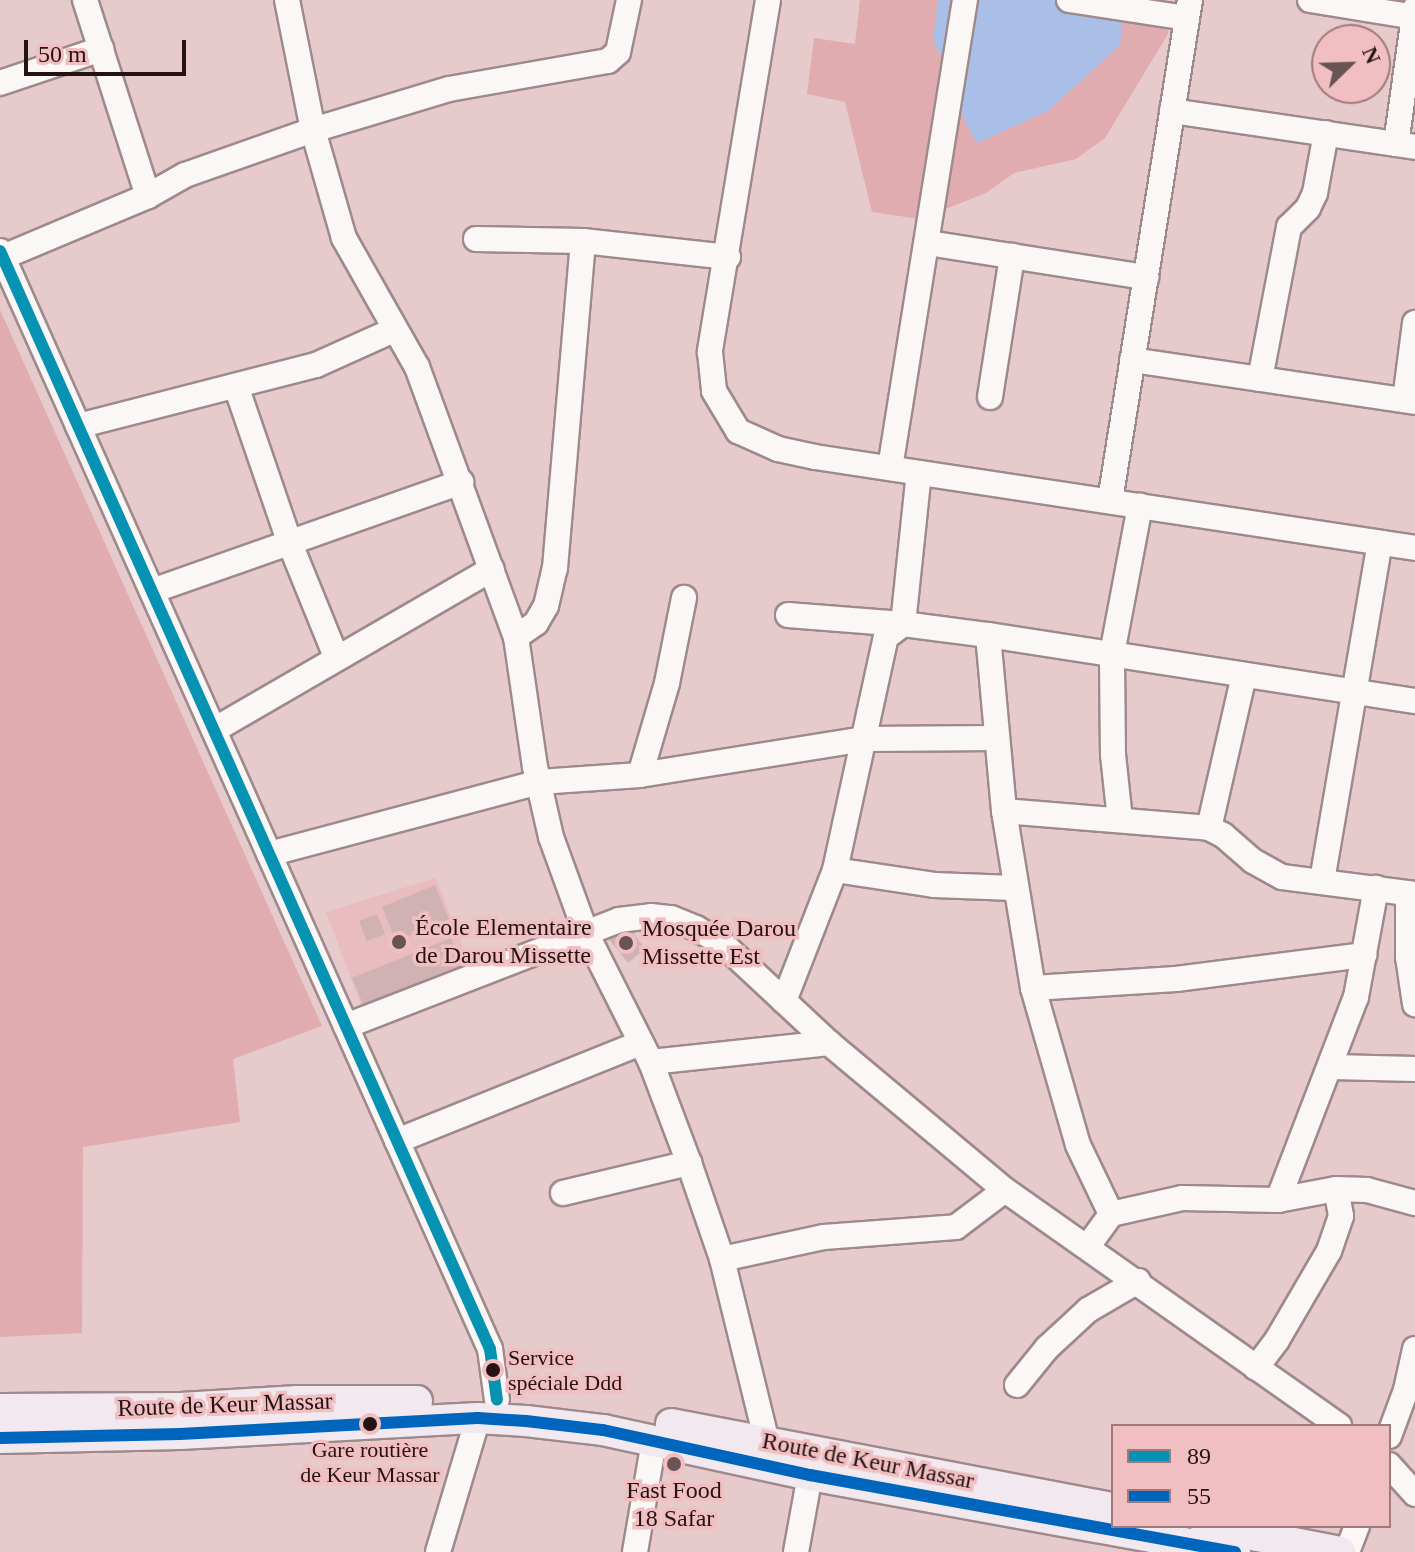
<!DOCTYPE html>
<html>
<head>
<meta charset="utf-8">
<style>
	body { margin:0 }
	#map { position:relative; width:1415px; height:1552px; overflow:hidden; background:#e6cacc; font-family:Georgia,serif }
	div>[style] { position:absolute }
	.built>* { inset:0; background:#e9bcbf }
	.green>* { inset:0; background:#e1acaf }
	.water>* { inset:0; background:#a9bfe7 }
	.building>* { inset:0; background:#d0b2b4 }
	.roads { filter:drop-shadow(2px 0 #9e898b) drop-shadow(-2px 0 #9e898b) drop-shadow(0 2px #9e898b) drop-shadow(0 -2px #9e898b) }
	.minor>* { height:24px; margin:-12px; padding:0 12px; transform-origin:12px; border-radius:12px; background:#fbf7f7 }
	.major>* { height:30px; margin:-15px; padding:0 15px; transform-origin:15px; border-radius:15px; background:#f2e9f0 }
	.bus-1>* { height:12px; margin:-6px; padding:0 6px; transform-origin:6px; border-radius:6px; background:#0692b2 }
	.bus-2>* { height:12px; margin:-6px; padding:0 6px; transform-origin:6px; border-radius:6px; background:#0065bd }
	.dots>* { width:22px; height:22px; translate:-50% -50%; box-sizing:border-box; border:4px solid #f1bfc2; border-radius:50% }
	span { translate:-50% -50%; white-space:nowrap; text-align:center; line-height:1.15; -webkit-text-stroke:7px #f1bfc2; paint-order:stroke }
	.bus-label { font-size:22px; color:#251314 }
	.left { translate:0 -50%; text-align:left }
	.poi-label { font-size:24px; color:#251314 }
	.street-label { font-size:24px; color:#251314 }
	.legend { position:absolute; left:1111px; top:1424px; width:280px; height:104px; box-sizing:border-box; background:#f1bfc2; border:2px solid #9f7a7c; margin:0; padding:10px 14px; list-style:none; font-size:24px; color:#251314 }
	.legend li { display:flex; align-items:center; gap:16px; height:40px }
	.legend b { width:40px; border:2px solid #9f7a7c }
	.north { position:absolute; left:1311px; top:24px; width:80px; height:80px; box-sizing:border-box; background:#f1bfc2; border:2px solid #9f7a7c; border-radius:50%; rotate:67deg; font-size:22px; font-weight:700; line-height:32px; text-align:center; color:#251314 }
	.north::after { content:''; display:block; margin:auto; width:28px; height:36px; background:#695354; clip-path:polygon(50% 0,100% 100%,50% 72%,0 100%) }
	.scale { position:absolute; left:24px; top:40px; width:162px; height:36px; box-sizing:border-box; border:4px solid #251314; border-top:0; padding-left:10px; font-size:24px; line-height:28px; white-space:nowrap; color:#251314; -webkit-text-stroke:6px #f1bfc2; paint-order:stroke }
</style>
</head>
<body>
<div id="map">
	<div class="built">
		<i style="clip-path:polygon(436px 878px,472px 971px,364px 1013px,326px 912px)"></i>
	</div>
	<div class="green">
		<i style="clip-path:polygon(860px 0,1114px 0,1166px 10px,1168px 34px,1105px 138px,1076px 159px,1014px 173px,986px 193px,920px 219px,872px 212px,845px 102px,807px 94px,814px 38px,855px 44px)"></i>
		<i style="clip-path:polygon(0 310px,322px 1026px,233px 1059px,240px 1122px,83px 1147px,82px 1333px,0 1337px)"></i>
	</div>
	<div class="water">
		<i style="clip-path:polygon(938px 0,1114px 0,1122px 27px,1120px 45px,1048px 111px,977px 143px,965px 122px,951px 78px,933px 40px)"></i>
	</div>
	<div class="building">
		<i style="clip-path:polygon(435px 885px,449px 919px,396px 941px,382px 907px)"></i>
		<i style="clip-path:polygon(377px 914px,385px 934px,367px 941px,359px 921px)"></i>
		<i style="clip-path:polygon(626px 923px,645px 949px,628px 963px,607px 937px)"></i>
		<i style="clip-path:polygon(451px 938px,463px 970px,365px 1009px,352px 978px)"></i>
	</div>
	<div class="roads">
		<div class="minor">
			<i style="left:85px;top:0;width:206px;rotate:72.2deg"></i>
			<i style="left:287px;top:0;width:133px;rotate:78.7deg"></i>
			<i style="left:313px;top:130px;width:112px;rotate:74deg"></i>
			<i style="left:344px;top:238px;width:148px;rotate:60.5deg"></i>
			<i style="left:417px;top:367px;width:288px;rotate:69.9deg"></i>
			<i style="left:516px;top:637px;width:131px;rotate:81.7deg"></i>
			<i style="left:535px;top:767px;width:72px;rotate:77.1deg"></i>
			<i style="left:551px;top:837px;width:102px;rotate:70deg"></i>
			<i style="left:586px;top:933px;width:144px;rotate:63.3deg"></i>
			<i style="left:651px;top:1062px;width:108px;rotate:69.4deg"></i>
			<i style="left:689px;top:1163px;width:102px;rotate:71deg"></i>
			<i style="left:722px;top:1259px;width:188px;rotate:76.2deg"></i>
			<i style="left:768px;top:0;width:357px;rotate:99.4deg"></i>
			<i style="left:710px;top:352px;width:39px;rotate:84deg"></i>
			<i style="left:714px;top:391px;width:47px;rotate:59deg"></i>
			<i style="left:738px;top:431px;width:44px;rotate:24.2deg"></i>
			<i style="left:778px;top:449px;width:38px;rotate:12deg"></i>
			<i style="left:815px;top:457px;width:607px;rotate:8.62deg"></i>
			<i style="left:1069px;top:0;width:119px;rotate:8.7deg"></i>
			<i style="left:1310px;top:0;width:106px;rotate:9.2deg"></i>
			<i style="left:0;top:83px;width:107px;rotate:-18.6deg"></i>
			<i style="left:1172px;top:111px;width:246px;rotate:8.4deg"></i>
			<i style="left:1396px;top:144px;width:137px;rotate:-82deg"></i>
			<i style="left:476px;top:239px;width:107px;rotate:1.1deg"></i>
			<i style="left:583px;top:241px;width:146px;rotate:6.3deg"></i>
			<i style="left:928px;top:243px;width:221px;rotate:8.9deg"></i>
			<i style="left:0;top:251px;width:1202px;rotate:65.95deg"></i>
			<i style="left:490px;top:1349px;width:51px;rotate:82.2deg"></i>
			<i style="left:3px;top:257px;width:157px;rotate:-22.8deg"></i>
			<i style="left:148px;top:196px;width:43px;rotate:-29.6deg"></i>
			<i style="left:185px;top:175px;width:136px;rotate:-19.4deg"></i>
			<i style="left:313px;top:130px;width:142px;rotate:-16.8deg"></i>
			<i style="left:449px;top:89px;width:161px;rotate:-10deg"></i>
			<i style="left:608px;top:61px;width:13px;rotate:-42deg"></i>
			<i style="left:618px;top:52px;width:53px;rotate:-78.1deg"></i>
			<i style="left:1132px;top:360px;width:286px;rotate:8.4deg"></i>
			<i style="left:1260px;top:379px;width:155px;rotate:-79.2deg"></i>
			<i style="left:1289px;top:227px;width:27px;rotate:-45deg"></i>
			<i style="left:1308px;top:208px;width:17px;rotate:-65deg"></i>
			<i style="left:1315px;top:193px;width:61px;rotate:-79.6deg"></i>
			<i style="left:236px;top:386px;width:164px;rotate:71.1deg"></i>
			<i style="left:289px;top:541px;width:125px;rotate:67.9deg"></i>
			<i style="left:990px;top:397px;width:143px;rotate:-81.1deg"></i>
			<i style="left:1405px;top:400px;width:78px;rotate:-82.6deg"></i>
			<i style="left:78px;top:426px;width:246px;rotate:-14.4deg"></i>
			<i style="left:316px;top:365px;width:85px;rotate:-24.2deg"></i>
			<i style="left:890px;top:468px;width:474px;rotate:-80.9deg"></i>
			<i style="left:1110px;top:501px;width:507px;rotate:-80.93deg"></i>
			<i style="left:152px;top:591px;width:328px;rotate:-19.4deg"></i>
			<i style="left:788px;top:615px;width:115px;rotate:4.5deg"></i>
			<i style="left:903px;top:624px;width:86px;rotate:7.4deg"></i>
			<i style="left:988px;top:635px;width:432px;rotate:8.8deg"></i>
			<i style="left:988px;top:635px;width:177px;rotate:84.8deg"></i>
			<i style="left:1004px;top:811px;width:179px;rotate:80.7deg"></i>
			<i style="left:1033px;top:988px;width:163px;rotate:74deg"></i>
			<i style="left:1078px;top:1145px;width:76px;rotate:64.4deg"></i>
			<i style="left:516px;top:637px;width:24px;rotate:-35deg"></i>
			<i style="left:536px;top:623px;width:20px;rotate:-60deg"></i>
			<i style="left:546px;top:606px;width:39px;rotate:-77deg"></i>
			<i style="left:555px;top:568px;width:328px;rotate:-85.1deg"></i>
			<i style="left:214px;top:730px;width:321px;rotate:-30.1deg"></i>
			<i style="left:640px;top:775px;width:96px;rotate:-73.6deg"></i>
			<i style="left:667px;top:683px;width:87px;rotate:-78.7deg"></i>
			<i style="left:1004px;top:811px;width:206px;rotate:4.7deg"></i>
			<i style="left:1209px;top:828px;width:16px;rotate:27deg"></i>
			<i style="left:1223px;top:835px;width:40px;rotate:41deg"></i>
			<i style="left:1253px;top:861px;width:33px;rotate:29deg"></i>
			<i style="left:1282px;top:877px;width:134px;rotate:7.3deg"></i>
			<i style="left:1120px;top:820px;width:65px;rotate:-96.1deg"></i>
			<i style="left:1113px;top:755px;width:101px;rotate:-90.6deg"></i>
			<i style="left:1112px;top:654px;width:151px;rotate:-79.3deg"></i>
			<i style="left:1209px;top:828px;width:157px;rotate:-77.1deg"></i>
			<i style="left:269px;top:854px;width:279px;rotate:-14.9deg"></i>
			<i style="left:539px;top:782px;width:101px;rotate:-4deg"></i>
			<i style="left:640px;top:775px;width:228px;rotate:-9.1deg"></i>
			<i style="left:865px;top:739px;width:131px;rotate:-0.4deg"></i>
			<i style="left:835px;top:870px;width:100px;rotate:8.6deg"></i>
			<i style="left:934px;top:885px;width:80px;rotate:2.1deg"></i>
			<i style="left:1322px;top:881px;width:343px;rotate:-80.3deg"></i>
			<i style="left:1408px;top:893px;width:64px;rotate:90deg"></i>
			<i style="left:1408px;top:957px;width:48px;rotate:81.5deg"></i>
			<i style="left:1033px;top:988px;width:143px;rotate:-3.6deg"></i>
			<i style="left:1176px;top:979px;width:190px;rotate:-7.3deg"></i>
			<i style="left:784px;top:1001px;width:141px;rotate:-68.7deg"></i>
			<i style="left:835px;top:870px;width:239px;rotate:-77.7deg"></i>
			<i style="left:886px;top:637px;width:21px;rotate:-37deg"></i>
			<i style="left:903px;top:624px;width:152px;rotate:-84deg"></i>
			<i style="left:346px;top:1026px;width:293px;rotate:-21.2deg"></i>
			<i style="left:619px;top:920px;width:32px;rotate:-7deg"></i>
			<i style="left:651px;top:916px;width:20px;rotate:6deg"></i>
			<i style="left:671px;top:918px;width:27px;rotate:22deg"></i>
			<i style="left:696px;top:928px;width:33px;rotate:31deg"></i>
			<i style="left:724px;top:945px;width:144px;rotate:43deg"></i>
			<i style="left:829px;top:1043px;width:229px;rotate:39.9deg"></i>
			<i style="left:1005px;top:1190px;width:409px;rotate:35.2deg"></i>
			<i style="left:651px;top:1062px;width:179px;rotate:-6.1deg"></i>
			<i style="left:1331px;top:1067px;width:84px;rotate:1.4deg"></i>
			<i style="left:397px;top:1141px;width:263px;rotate:-21.9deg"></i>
			<i style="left:563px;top:1193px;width:130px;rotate:-13.4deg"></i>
			<i style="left:1278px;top:1200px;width:217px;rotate:-69deg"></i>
			<i style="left:1356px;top:997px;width:111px;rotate:-79.6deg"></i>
			<i style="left:1088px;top:1246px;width:39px;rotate:-54deg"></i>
			<i style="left:1111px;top:1214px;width:73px;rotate:-12.7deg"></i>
			<i style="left:1182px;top:1198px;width:96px;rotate:1.2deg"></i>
			<i style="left:1278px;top:1200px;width:59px;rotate:-10.7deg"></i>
			<i style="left:1336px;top:1189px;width:31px;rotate:2deg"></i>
			<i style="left:1367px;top:1190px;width:50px;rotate:15.2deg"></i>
			<i style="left:722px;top:1259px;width:104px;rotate:-12.2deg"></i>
			<i style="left:824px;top:1237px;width:132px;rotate:-4.3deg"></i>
			<i style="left:956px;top:1227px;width:61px;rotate:-37.1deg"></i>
			<i style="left:1256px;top:1368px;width:35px;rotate:-53deg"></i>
			<i style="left:1277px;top:1340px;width:103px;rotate:-59.7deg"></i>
			<i style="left:1329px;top:1251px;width:37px;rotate:-71deg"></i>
			<i style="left:1341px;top:1216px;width:27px;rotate:-100deg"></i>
			<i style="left:1017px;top:1385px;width:48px;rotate:-51deg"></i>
			<i style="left:1047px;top:1348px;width:56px;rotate:-42.8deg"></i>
			<i style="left:1088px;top:1310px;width:58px;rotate:-30.1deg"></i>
			<i style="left:1389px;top:1436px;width:49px;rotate:-69.7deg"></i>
			<i style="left:1406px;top:1390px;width:42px;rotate:-77.6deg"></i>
			<i style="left:1389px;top:1465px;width:39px;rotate:48deg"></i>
			<i style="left:438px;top:1552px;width:140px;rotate:-73.4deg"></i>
			<i style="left:635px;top:1552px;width:113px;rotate:-80.3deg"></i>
			<i style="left:796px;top:1552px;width:78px;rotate:-79.7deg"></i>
			<i style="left:1347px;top:1552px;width:28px;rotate:-69deg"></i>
		</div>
		<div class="major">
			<i style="left:0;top:1409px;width:181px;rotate:-0.3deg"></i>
			<i style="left:181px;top:1408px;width:117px;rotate:-3.4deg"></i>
			<i style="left:298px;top:1401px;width:119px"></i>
			<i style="left:671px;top:1424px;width:450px;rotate:10.8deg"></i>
			<i style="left:0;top:1438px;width:180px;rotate:-1.3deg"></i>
			<i style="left:180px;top:1434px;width:298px;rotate:-3.1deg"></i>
			<i style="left:478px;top:1418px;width:48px;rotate:3.6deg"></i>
			<i style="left:526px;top:1421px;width:78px;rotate:6.7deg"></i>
			<i style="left:603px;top:1430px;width:212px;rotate:12.3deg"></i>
			<i style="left:810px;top:1475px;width:432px;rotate:10.3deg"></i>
			<i style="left:1206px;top:1526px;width:137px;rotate:10.9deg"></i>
		</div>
	</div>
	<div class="bus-1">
		<i style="left:0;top:251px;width:1202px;rotate:65.95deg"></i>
		<i style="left:490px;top:1349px;width:51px;rotate:82.2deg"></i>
	</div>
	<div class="bus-2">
		<i style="left:0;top:1438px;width:180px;rotate:-1.3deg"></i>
		<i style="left:180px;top:1434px;width:298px;rotate:-3.1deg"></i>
		<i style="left:478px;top:1418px;width:48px;rotate:3.6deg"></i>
		<i style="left:526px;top:1421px;width:78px;rotate:6.7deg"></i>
		<i style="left:603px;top:1430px;width:212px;rotate:12.3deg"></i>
		<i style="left:810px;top:1475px;width:432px;rotate:10.3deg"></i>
	</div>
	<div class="dots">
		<i style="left:399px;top:942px;background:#695354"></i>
		<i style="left:626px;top:943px;background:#695354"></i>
		<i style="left:493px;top:1370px;background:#251314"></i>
		<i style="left:370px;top:1424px;background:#251314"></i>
		<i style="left:674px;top:1464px;background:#695354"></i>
	</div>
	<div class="bus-label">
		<span class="left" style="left:508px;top:1370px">Service<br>spéciale Ddd</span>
		<span style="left:370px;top:1462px">Gare routière<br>de Keur Massar</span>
	</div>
	<div class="poi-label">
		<span class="left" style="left:415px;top:942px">École Elementaire<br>de Darou Missette</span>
		<span class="left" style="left:642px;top:943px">Mosquée Darou<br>Missette Est</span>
		<span style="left:674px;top:1505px">Fast Food<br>18 Safar</span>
	</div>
	<div class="street-label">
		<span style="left:225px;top:1405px;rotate:-2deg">Route de Keur Massar</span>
		<span style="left:868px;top:1461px;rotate:11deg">Route de Keur Massar</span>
	</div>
	<ul class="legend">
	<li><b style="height:10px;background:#0692b2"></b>89</li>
	<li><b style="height:10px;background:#0065bd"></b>55</li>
	</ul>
	<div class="north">N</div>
	<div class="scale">50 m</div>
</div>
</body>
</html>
